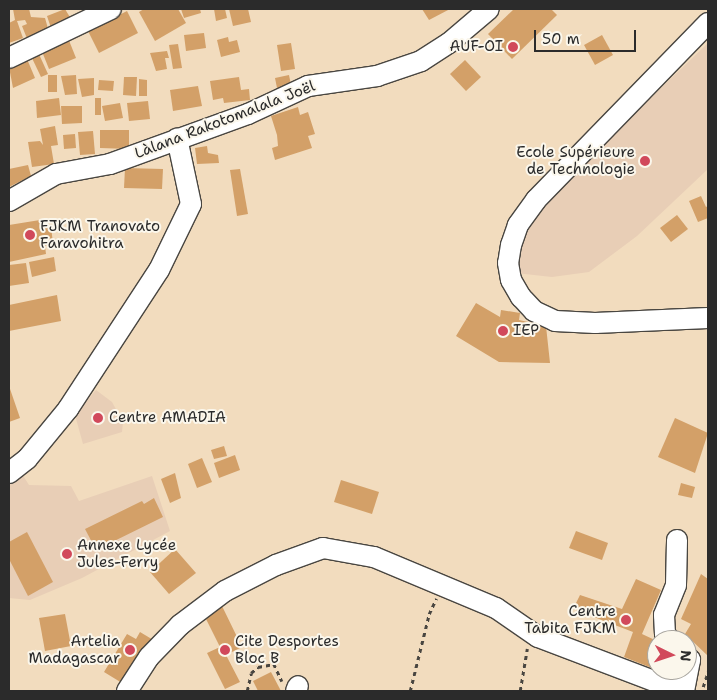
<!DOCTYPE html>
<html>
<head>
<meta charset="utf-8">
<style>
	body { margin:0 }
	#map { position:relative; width:717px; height:700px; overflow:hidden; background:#f2dcbe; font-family:"Shantell Sans",sans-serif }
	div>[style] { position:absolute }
	.built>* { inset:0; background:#e8ceb6 }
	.building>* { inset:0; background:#d3a068 }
	.path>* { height:2.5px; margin-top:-1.25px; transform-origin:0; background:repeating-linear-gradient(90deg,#494641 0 4px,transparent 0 8px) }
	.roads { filter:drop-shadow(1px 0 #494641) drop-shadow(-1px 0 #494641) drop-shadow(0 1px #494641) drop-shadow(0 -1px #494641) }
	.minor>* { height:20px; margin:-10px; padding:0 10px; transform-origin:10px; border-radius:10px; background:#fff }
	.dots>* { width:14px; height:14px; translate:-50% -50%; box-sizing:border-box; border:2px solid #fbf7ec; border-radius:50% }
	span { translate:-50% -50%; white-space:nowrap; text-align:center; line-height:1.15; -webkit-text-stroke:4px #fbf7ec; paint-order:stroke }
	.poi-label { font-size:15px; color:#2b2b2b }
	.right { translate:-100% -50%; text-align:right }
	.left { translate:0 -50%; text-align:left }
	.street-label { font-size:15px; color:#2b2b2b }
	.frame { position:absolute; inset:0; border:10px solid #2b2b2b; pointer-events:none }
	.north { position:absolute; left:647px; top:630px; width:50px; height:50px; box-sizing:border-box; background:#fbf7ec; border:1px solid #a8a59f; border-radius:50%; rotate:94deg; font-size:14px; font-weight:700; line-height:20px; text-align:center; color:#2b2b2b }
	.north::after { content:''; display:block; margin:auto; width:18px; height:22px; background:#d1495b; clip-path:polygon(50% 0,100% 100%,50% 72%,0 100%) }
	.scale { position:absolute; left:534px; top:30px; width:102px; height:22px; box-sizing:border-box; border:2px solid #2b2b2b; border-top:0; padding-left:6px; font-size:15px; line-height:18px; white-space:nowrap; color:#2b2b2b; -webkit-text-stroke:4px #fbf7ec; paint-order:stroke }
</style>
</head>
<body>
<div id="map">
	<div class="built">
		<i style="clip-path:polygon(708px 43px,708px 169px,637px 236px,589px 272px,552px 277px,516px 273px,520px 235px,553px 192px)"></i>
		<i style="clip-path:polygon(96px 390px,112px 402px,123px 422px,122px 432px,83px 444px,75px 415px)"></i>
		<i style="clip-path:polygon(22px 474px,29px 485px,71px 486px,79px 501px,152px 476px,170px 531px,82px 578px,30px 600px,9px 598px,9px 480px)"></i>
	</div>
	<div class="building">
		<i style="clip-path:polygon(13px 9px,29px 9px,31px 17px,45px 18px,49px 32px,28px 41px,22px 26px,27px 24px,25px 20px,17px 21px,23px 38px,9px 43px,9px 23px,15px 20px)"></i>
		<i style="clip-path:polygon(65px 9px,71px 19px,51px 28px,47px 16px)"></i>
		<i style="clip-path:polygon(144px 9px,178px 9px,186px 23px,155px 41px,139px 12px)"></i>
		<i style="clip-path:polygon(181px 9px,200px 9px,201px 13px,184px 18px)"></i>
		<i style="clip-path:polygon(214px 9px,225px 9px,227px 18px,216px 21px)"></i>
		<i style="clip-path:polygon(229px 9px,248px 9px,251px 22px,233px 26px)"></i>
		<i style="clip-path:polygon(422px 9px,450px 9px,429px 20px)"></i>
		<i style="clip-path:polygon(514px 9px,551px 9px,557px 15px,512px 59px,488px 34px)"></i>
		<i style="clip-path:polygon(127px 11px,138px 33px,99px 53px,88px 31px)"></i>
		<i style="clip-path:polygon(204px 33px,206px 48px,186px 51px,184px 35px)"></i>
		<i style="clip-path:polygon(602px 35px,613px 55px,595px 65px,584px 45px)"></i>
		<i style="clip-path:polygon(228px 37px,229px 42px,237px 40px,240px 52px,221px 57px,217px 40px)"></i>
		<i style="clip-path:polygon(68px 38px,76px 58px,49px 69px,41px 49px)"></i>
		<i style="clip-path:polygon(291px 43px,295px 69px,281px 71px,277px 45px)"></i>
		<i style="clip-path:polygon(178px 44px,182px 68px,173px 69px,169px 45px)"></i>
		<i style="clip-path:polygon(167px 51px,169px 58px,165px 58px,167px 69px,156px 71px,150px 53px)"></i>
		<i style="clip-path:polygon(38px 52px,48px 74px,41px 77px,31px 56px)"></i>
		<i style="clip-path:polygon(27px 59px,35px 78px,13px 88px,9px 67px)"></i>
		<i style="clip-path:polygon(465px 60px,481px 77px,466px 91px,450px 74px)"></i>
		<i style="clip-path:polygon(48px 75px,57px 75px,57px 92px,48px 92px)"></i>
		<i style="clip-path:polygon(76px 75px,77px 94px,65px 95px,61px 76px)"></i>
		<i style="clip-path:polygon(289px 75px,291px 85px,277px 88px,275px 78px)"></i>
		<i style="clip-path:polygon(124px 77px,137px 77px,136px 96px,123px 95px)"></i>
		<i style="clip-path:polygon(239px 77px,241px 90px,249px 89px,250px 100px,224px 103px,223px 98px,213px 100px,210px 81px)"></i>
		<i style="clip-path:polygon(94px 78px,94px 95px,82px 97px,78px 79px)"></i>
		<i style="clip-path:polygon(139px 79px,147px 80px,147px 96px,139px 96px)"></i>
		<i style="clip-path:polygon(99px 80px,114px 81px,113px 91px,98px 90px)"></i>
		<i style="clip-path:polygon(198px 86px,202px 106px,173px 111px,170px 90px)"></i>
		<i style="clip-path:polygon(59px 98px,61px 115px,37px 118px,36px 101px)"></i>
		<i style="clip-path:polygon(95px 98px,101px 98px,101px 115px,95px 115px)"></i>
		<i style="clip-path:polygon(148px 101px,150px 119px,129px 121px,127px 103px)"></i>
		<i style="clip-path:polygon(120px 103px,123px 118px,105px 121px,102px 106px)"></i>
		<i style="clip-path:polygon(61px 106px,82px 106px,82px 123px,62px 124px)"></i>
		<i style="clip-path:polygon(298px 107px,300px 115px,308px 112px,315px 134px,308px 136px,312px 148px,275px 160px,272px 148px,278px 146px,277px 135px,271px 116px)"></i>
		<i style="clip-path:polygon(55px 126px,58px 145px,51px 146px,54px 164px,32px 167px,28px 142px,40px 141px,43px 145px,40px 129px)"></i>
		<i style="clip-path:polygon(100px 130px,129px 130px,129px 149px,100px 148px)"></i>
		<i style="clip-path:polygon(93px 131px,95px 154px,80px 155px,78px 132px)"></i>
		<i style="clip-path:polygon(75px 134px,76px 148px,64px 149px,63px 135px)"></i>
		<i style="clip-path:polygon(207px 146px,208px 153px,218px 155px,219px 163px,197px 164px,195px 148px)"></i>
		<i style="clip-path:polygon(28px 165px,31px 176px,9px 187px,9px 169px)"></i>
		<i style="clip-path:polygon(125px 168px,163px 169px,162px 189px,124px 188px)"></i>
		<i style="clip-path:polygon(240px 169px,248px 214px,237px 216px,230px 170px)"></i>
		<i style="clip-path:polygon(701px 196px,706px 207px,708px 206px,708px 218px,698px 222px,689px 201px)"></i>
		<i style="clip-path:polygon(677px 215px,688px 229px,671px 242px,660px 228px)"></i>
		<i style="clip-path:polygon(40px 220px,46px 227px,51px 226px,53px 244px,45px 246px,46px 254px,9px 262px,9px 225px)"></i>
		<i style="clip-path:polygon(54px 257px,56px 271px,32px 277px,29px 262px)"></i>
		<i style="clip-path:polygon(26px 263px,29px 283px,9px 286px,9px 265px)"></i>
		<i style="clip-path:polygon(57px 295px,61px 321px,9px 331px,9px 305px)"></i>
		<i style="clip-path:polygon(476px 303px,500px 317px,501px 310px,520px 313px,519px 320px,546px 326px,550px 363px,499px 362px,456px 336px)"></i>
		<i style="clip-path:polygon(9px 386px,20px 418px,9px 422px)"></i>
		<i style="clip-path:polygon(675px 418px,708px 433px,695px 473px,658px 457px)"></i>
		<i style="clip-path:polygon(224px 446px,227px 456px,214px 459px,211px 450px)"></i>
		<i style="clip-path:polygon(235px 455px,240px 470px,219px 478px,214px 463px)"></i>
		<i style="clip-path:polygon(202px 458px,212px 482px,197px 488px,188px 464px)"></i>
		<i style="clip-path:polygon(175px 473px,181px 498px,170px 503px,161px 479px)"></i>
		<i style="clip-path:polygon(341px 480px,379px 492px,372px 514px,334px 502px)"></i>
		<i style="clip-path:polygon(681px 483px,695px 487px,692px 498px,678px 495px)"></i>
		<i style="clip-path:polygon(154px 498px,163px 517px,96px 550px,85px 529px,142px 501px,144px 504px)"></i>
		<i style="clip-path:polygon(576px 531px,608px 543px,602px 560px,569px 548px)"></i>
		<i style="clip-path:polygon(27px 532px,53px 582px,28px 596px,9px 559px,9px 542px)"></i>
		<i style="clip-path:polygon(175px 549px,196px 573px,169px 594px,150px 572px)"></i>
		<i style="clip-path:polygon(701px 574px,708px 579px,708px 656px,685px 634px,691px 624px,681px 619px)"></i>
		<i style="clip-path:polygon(636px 579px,661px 590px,642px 634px,657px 641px,657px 670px,624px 657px,633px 632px,573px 609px,580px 595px,622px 609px)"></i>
		<i style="clip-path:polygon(222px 606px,242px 647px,226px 655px,240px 682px,225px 689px,207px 653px,220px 647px,204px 615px)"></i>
		<i style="clip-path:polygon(65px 614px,71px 646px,45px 651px,39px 618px)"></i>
		<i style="clip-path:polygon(140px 632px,155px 641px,122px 683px,104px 672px,127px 634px,136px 639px)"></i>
		<i style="clip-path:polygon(271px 672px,281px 691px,258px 691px,253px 681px)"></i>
	</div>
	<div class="path">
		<i style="left:703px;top:687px;width:16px;rotate:-72deg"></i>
		<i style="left:247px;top:691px;width:18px;rotate:-77deg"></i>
		<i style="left:251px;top:673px;width:9px;rotate:-41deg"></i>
		<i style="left:258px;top:667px;width:16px;rotate:-11deg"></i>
		<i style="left:274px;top:664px;width:19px;rotate:65deg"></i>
		<i style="left:410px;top:691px;width:79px;rotate:-76.1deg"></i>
		<i style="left:429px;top:614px;width:17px;rotate:-65deg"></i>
		<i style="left:520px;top:691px;width:43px;rotate:-80.5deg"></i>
	</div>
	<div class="roads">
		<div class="minor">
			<i style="left:708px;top:23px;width:247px;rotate:134.2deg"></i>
			<i style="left:536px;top:200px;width:31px;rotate:126deg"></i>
			<i style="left:518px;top:225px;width:21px;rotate:109deg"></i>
			<i style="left:511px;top:245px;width:18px;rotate:99deg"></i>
			<i style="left:508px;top:263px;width:17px;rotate:80deg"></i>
			<i style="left:511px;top:280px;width:20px;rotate:60deg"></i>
			<i style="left:521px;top:297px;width:19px;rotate:47deg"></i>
			<i style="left:534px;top:311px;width:23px;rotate:25deg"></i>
			<i style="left:555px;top:321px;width:40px;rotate:2.9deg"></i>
			<i style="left:595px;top:323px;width:113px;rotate:-2.5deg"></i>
			<i style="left:9px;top:58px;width:113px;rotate:-25.7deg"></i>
			<i style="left:9px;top:201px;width:54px;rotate:-29.9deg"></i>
			<i style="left:56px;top:174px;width:55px;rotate:-10.5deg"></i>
			<i style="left:110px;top:164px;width:147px;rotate:-19.9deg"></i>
			<i style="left:248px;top:114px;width:66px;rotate:-25deg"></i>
			<i style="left:308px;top:86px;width:70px;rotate:-8.2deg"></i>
			<i style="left:377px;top:76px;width:46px;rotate:-18.8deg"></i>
			<i style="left:421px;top:61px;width:33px;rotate:-33deg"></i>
			<i style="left:449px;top:43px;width:52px;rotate:-40.4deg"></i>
			<i style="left:9px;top:473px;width:23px;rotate:-38deg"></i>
			<i style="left:27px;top:459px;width:65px;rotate:-50.6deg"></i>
			<i style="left:68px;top:409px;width:166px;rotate:-56.8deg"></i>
			<i style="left:159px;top:270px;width:73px;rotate:-64.1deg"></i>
			<i style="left:191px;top:204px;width:67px;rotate:-102deg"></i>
			<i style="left:670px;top:640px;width:8px;rotate:-130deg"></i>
			<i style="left:665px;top:634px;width:19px;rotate:-93deg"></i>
			<i style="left:664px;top:615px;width:32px;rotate:-68deg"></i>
			<i style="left:676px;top:585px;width:45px;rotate:-88.7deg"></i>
			<i style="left:127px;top:691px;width:40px;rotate:-57.1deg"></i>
			<i style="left:149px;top:657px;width:45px;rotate:-45.9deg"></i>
			<i style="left:180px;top:625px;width:56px;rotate:-37.1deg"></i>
			<i style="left:225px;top:591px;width:57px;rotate:-27deg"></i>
			<i style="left:276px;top:565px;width:50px;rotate:-19.9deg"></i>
			<i style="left:323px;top:548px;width:52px;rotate:10deg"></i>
			<i style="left:374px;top:557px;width:132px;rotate:22.7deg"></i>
			<i style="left:496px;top:608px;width:51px;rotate:34.6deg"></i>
			<i style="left:538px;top:637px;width:152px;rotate:20.8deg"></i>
			<i style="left:296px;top:691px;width:5px;rotate:-68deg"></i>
			<i style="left:684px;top:691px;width:32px;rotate:-79deg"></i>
			<i style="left:690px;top:660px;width:4px;rotate:-135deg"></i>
		</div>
	</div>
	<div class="dots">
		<i style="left:513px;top:47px;background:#d1495b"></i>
		<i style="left:645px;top:161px;background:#d1495b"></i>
		<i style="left:30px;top:235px;background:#d1495b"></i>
		<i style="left:503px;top:331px;background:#d1495b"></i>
		<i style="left:98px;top:418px;background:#d1495b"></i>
		<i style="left:67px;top:554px;background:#d1495b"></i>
		<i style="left:626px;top:620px;background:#d1495b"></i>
		<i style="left:130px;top:650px;background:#d1495b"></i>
		<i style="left:225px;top:650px;background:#d1495b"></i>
	</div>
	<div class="poi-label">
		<span class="right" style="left:503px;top:47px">AUF-OI</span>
		<span class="right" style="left:635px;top:161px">Ecole Supérieure<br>de Technologie</span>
		<span class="left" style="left:40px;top:235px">FJKM Tranovato<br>Faravohitra</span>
		<span class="left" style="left:513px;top:331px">IEP</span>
		<span class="left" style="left:109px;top:418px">Centre AMADIA</span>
		<span class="left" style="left:77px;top:554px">Annexe Lycée<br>Jules-Ferry</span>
		<span class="right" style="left:616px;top:620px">Centre<br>Tabita FJKM</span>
		<span class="right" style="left:120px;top:650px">Artelia<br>Madagascar</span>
		<span class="left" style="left:235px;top:650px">Cite Desportes<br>Bloc B</span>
	</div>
	<div class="street-label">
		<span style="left:225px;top:120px;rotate:-21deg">Làlana Rakotomalala Joël</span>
	</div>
	<div class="frame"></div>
	<div class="north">N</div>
	<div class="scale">50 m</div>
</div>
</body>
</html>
